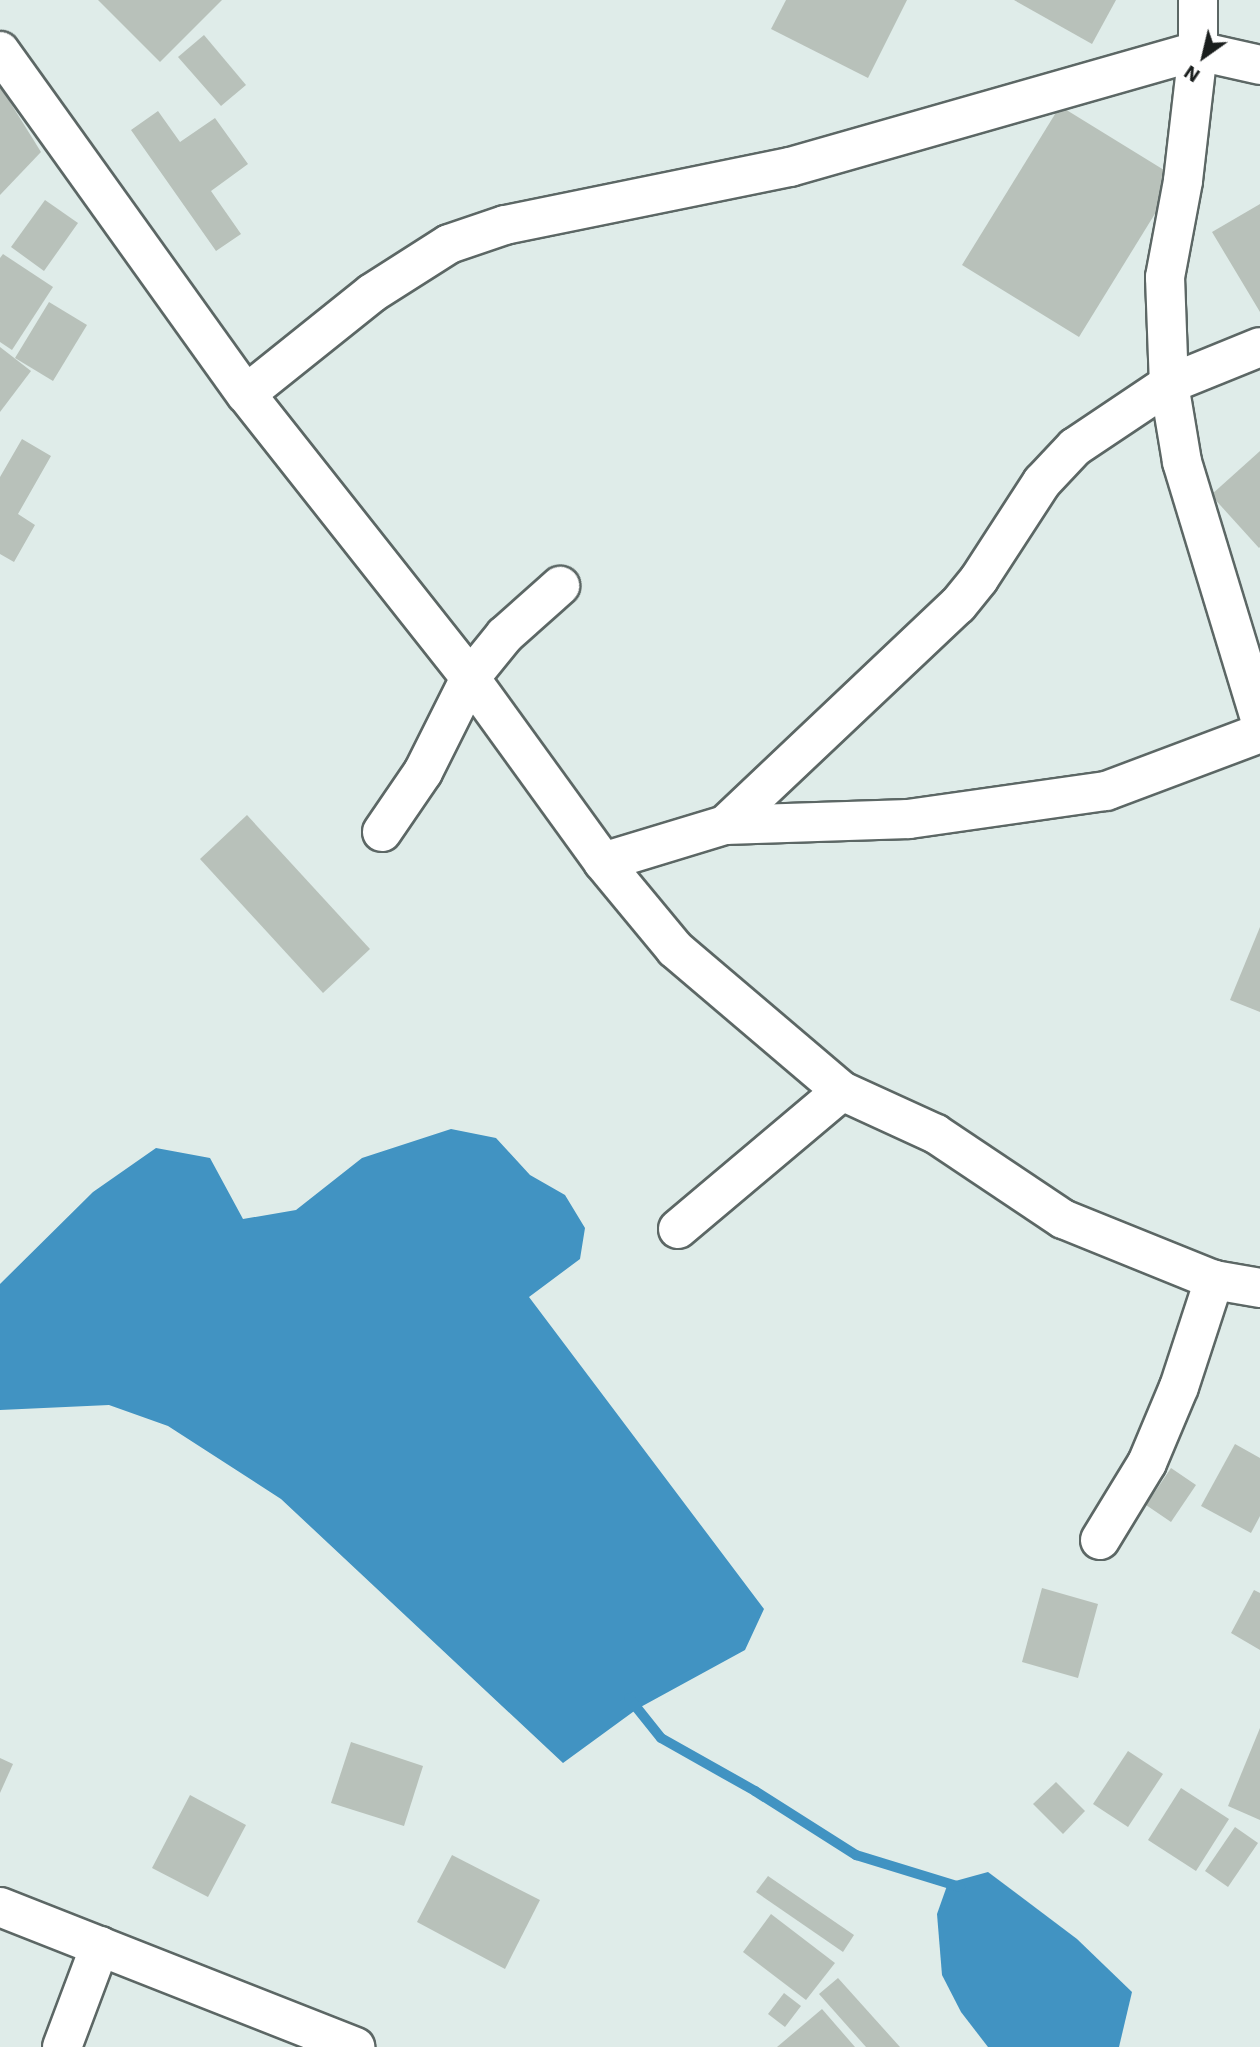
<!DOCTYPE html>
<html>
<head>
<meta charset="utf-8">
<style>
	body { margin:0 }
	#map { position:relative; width:1260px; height:2047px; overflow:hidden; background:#dfece9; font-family:"Work Sans",sans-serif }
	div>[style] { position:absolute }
	.water>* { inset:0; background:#4193c2 }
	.stream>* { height:10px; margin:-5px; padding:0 5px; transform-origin:5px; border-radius:5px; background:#4193c2 }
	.building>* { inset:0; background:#b8c1ba }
	.roads { filter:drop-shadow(2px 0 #5c6765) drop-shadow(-2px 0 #5c6765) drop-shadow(0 2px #5c6765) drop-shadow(0 -2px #5c6765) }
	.minor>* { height:38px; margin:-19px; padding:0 19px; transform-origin:19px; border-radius:19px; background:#fff }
	.tertiary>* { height:38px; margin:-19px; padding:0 19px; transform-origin:19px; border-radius:19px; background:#fff }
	span { translate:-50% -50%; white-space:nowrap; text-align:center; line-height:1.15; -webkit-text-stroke:7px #fff; paint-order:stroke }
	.north { position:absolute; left:1169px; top:21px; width:70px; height:70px; -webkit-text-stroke:5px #fff; paint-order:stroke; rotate:214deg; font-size:19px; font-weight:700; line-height:28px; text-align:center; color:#1a1e1d }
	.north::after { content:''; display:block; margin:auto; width:24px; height:32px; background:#1a1e1d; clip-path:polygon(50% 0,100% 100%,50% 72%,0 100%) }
</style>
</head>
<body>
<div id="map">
	<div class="water">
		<i style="clip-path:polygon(451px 1129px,496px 1138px,530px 1175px,565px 1195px,585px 1228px,580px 1259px,529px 1297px,764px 1609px,745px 1650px,637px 1709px,563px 1763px,281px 1499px,168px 1426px,109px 1405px,0 1410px,0 1284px,93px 1192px,156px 1148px,210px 1158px,243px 1219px,296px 1210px,362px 1158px)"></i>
		<i style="clip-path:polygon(988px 1872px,1077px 1939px,1132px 1992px,1119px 2047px,988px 2047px,961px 2012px,942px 1975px,937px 1914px,948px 1883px)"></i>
	</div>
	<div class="stream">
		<i style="left:629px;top:1698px;width:51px;rotate:51.3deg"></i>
		<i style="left:661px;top:1738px;width:108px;rotate:29.4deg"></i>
		<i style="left:755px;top:1791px;width:120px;rotate:32.4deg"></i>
		<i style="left:856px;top:1855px;width:109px;rotate:17.1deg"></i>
	</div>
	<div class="building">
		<i style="clip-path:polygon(98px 0,222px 0,160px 62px)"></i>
		<i style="clip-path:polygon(786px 0,907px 0,868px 78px,771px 29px)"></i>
		<i style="clip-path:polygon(1014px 0,1116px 0,1092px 44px)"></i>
		<i style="clip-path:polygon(204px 35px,246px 85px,221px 106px,178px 57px)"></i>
		<i style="clip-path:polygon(0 86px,41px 152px,0 195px)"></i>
		<i style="clip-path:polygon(1060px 106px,1177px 178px,1079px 337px,962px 265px)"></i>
		<i style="clip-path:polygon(158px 111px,180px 142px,215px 118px,248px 164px,211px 191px,241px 234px,216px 251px,131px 130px)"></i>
		<i style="clip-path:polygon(45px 200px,78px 223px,44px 271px,11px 247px)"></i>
		<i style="clip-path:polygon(1260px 204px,1260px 312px,1212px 232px)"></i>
		<i style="clip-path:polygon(3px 254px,53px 287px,12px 350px,0 342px,0 258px)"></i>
		<i style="clip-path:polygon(49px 302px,87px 325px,53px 381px,15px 358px)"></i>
		<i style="clip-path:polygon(0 347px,31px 371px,0 412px)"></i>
		<i style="clip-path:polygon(22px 439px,51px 456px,18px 514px,35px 525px,14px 562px,0 554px,0 477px)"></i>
		<i style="clip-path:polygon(1260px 451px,1260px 547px,1259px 548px,1211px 495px)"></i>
		<i style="clip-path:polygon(247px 815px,370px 949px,323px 993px,200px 859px)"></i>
		<i style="clip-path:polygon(1260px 927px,1260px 1012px,1230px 1000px)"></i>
		<i style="clip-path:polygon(1235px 1444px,1260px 1458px,1260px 1516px,1251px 1533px,1201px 1506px)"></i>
		<i style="clip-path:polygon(1171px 1468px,1196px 1485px,1171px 1522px,1146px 1505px)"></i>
		<i style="clip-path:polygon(1042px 1588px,1098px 1604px,1078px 1678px,1022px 1662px)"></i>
		<i style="clip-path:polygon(1254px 1590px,1260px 1593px,1260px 1650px,1231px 1633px)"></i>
		<i style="clip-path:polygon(1260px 1728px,1260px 1820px,1228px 1806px)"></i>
		<i style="clip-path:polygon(351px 1742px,423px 1766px,404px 1826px,331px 1803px)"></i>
		<i style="clip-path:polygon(1128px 1751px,1163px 1774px,1128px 1827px,1093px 1804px)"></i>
		<i style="clip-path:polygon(0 1758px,13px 1764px,0 1793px)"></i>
		<i style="clip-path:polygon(1056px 1782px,1085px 1811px,1063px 1834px,1033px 1804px)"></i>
		<i style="clip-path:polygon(1181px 1788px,1229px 1819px,1196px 1871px,1148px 1840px)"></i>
		<i style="clip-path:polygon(190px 1795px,246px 1825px,208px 1897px,152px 1868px)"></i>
		<i style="clip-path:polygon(1235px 1827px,1258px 1843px,1228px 1887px,1205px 1871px)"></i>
		<i style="clip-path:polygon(452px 1855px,540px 1900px,505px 1969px,417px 1922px)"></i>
		<i style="clip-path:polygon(768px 1876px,854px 1935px,843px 1952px,756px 1892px)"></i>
		<i style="clip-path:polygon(771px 1914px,835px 1963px,806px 2000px,743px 1952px)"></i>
		<i style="clip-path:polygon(838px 1978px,900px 2047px,866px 2047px,819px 1994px)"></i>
		<i style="clip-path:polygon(784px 1993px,801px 2006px,785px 2027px,768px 2014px)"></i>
		<i style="clip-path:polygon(822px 2009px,855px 2047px,777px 2047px)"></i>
	</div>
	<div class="roads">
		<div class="minor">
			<i style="left:1198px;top:0;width:51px;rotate:90deg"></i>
			<i style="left:1198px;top:51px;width:131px;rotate:96.6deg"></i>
			<i style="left:1183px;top:181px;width:98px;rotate:100.6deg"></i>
			<i style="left:1165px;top:277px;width:107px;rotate:87.9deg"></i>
			<i style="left:1169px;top:384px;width:79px;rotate:80.5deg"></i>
			<i style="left:1182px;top:462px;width:269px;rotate:73.1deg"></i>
			<i style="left:0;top:51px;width:422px;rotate:54.4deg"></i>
			<i style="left:246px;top:394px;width:362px;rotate:51.7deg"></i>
			<i style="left:470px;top:678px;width:227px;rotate:54.1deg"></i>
			<i style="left:603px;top:862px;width:113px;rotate:50.4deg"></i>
			<i style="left:675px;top:949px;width:219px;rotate:40.4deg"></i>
			<i style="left:842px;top:1091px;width:103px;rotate:24.6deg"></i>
			<i style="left:936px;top:1134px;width:153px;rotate:33.8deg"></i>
			<i style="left:1063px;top:1219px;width:163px;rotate:22deg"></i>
			<i style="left:1214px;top:1280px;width:47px;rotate:9.9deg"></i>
			<i style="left:246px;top:394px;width:161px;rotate:-38.7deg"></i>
			<i style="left:372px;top:293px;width:91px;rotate:-32.5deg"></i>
			<i style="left:449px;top:244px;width:59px;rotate:-18.7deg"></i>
			<i style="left:505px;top:225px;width:291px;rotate:-11.5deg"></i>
			<i style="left:790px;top:167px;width:424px;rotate:-15.9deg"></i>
			<i style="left:1198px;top:51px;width:64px;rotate:12.7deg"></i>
			<i style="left:725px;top:825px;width:320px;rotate:-43.4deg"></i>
			<i style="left:958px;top:605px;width:33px;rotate:-51deg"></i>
			<i style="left:979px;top:579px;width:116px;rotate:-57deg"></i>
			<i style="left:1042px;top:482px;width:48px;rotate:-46.7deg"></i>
			<i style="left:1075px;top:447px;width:113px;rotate:-33.8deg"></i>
			<i style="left:1169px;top:384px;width:98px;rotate:-22.1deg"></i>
			<i style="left:382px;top:832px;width:73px;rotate:-55.7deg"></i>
			<i style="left:423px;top:772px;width:105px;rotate:-63.4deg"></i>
			<i style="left:470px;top:678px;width:55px;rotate:-50.9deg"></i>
			<i style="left:505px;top:635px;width:74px;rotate:-41.7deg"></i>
			<i style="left:603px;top:862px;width:127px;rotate:-16.9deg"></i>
			<i style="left:725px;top:825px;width:184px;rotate:-1.9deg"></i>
			<i style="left:909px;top:819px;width:199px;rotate:-8.1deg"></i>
			<i style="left:1106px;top:791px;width:165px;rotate:-20.6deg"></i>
			<i style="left:678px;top:1229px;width:214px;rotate:-40.1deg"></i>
			<i style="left:1100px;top:1540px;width:90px;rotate:-58.6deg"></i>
			<i style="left:1147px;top:1463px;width:82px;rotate:-67.2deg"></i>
			<i style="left:1179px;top:1387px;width:113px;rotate:-71.9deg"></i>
			<i style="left:62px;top:2047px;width:108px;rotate:-69.4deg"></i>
		</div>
		<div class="tertiary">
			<i style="left:0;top:1907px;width:382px;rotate:21.5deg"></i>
		</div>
	</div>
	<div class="north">N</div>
</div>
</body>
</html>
